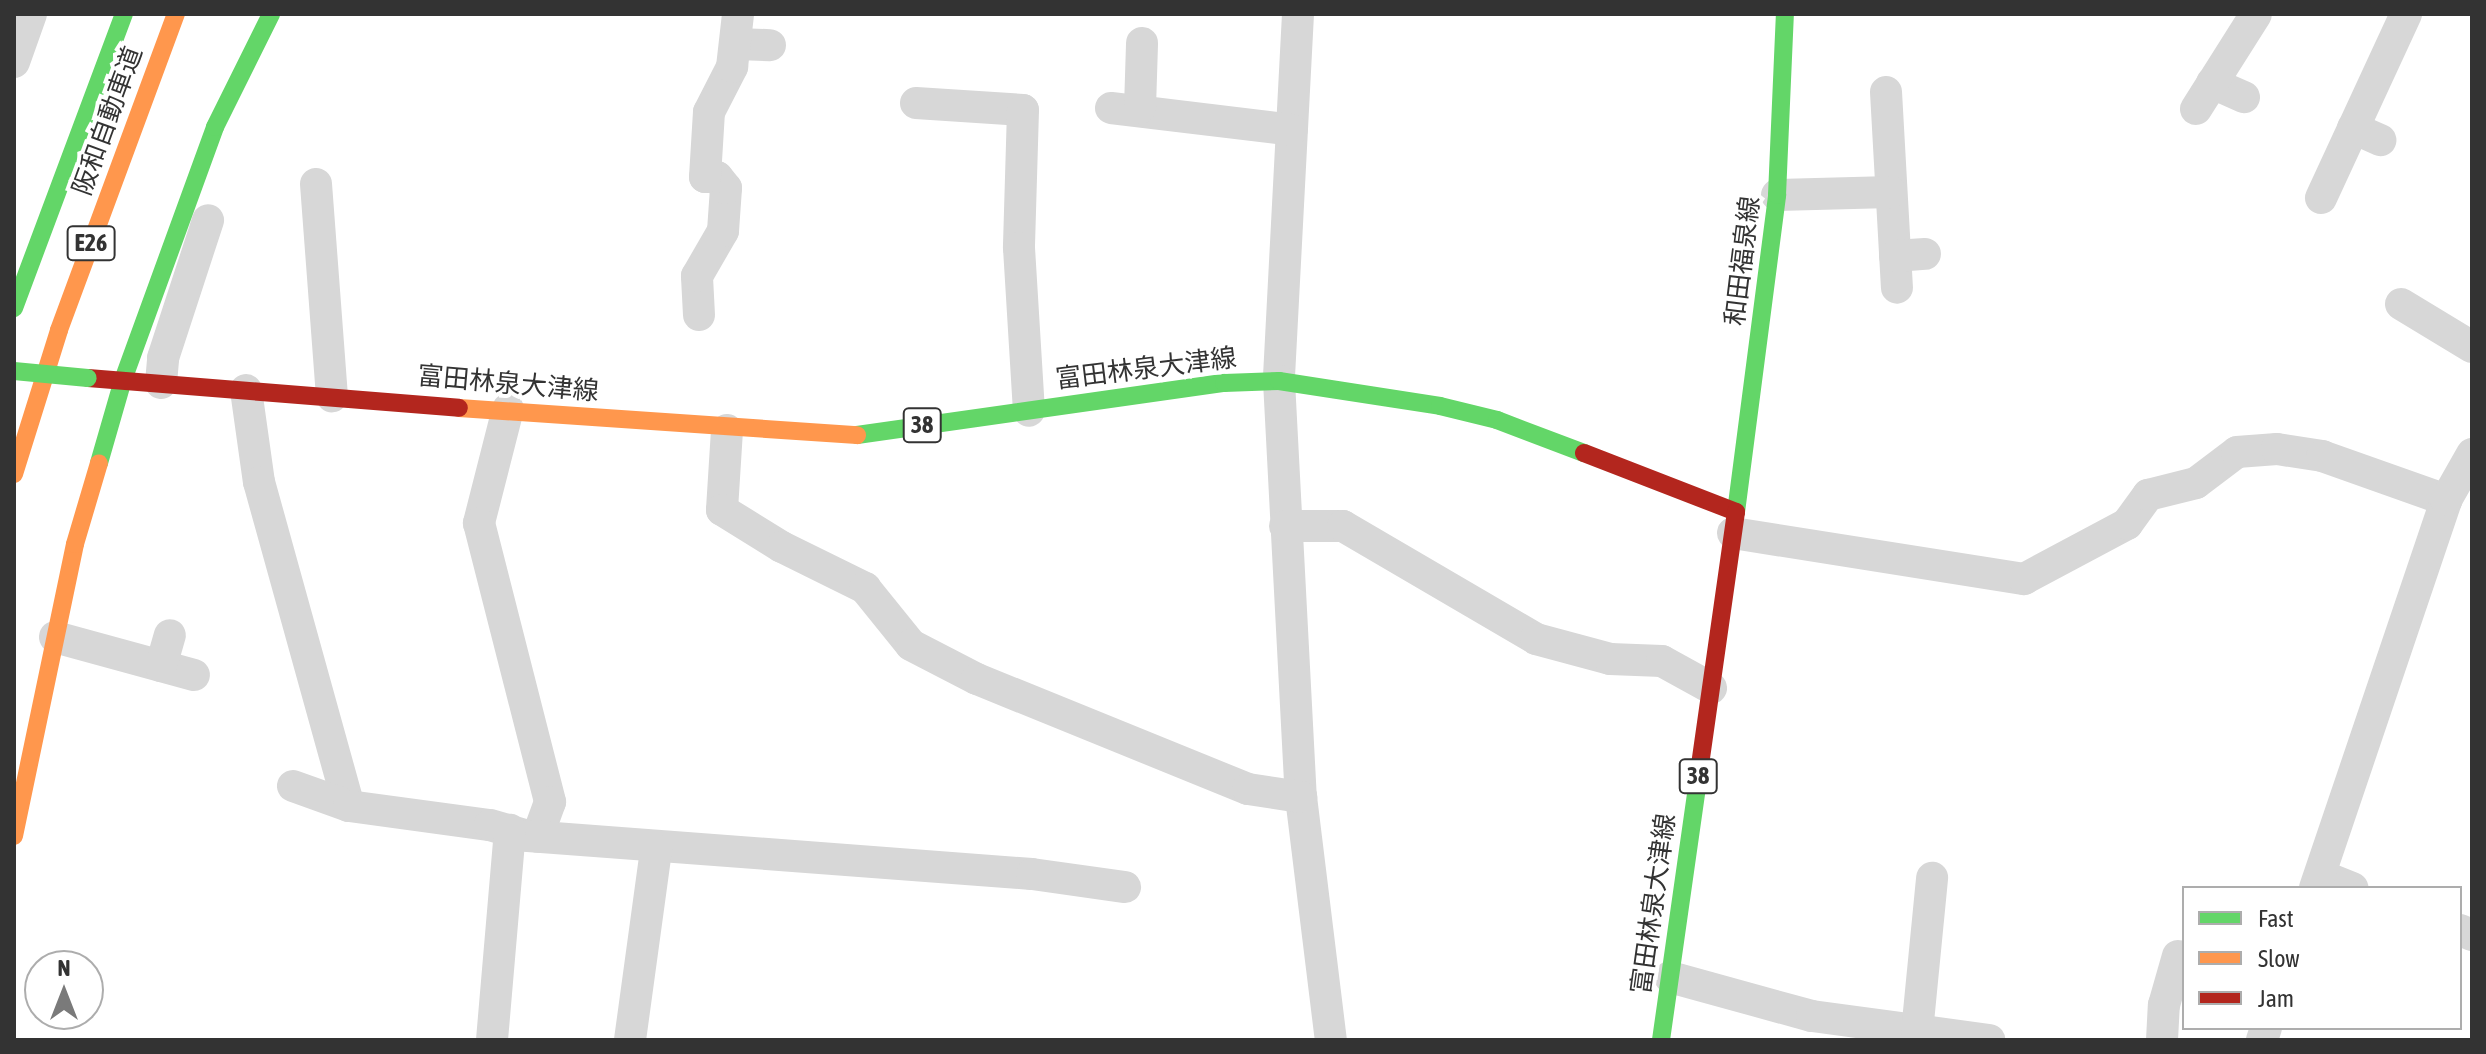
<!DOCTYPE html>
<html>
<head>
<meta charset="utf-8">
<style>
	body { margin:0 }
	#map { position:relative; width:2486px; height:1054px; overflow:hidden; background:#fff; font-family:"Asap Condensed","Noto Sans JP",sans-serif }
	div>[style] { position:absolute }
	.street>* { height:32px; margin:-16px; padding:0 16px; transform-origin:16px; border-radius:16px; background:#d7d7d7 }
	.fast>* { height:18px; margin:-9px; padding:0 9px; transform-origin:9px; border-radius:9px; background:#63d668 }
	.slow>* { height:18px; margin:-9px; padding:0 9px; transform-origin:9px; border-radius:9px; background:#ff974d }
	.jam>* { height:18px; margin:-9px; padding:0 9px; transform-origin:9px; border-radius:9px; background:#b3261e }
	.fast-bridge>* { height:18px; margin:-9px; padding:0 9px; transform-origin:9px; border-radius:9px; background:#63d668 }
	span { translate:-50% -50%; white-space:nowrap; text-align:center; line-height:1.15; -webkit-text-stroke:8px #fff; paint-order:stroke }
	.shield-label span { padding:2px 6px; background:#fff; border:2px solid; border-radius:6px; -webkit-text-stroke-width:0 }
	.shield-label { font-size:24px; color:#333; font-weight:700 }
	.street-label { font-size:26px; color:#333 }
	.frame { position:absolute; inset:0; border:16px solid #333; pointer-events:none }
	.legend { position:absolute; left:2182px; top:886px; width:280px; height:144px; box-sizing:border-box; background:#fff; border:2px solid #adadad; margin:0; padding:10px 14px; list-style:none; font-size:24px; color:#333 }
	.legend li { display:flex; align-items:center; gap:16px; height:40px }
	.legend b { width:40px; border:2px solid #adadad }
	.north { position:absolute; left:24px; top:950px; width:80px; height:80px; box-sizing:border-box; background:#fff; border:2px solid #adadad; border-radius:50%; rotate:0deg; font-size:22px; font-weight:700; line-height:32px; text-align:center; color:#333 }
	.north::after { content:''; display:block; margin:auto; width:28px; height:36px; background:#7a7a7a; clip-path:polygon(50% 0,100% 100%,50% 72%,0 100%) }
</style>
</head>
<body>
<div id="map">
	<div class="street">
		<i style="left:1298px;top:14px;width:367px;rotate:93deg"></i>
		<i style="left:1279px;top:381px;width:417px;rotate:87deg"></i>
		<i style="left:1301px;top:797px;width:245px;rotate:83deg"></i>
		<i style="left:737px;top:44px;width:33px;rotate:2deg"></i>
		<i style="left:14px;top:62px;width:51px;rotate:-70.5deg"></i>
		<i style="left:2212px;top:83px;width:35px;rotate:24deg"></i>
		<i style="left:1886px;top:92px;width:196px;rotate:86.8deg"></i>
		<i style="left:916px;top:103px;width:107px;rotate:3.7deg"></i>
		<i style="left:1023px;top:110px;width:138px;rotate:91.7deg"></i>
		<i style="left:1019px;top:248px;width:163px;rotate:86.5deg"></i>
		<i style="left:1111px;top:108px;width:182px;rotate:6.9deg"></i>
		<i style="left:1140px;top:108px;width:65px;rotate:-88.2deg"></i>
		<i style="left:2196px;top:109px;width:112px;rotate:-57.7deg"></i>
		<i style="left:2353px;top:128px;width:30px;rotate:24deg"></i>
		<i style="left:316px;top:184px;width:213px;rotate:85.7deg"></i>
		<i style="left:1777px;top:195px;width:114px;rotate:-1.5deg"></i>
		<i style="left:2321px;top:198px;width:203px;rotate:-65.2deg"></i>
		<i style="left:1895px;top:256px;width:30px;rotate:-4deg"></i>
		<i style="left:2401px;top:304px;width:83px;rotate:31.2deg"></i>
		<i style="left:699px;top:315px;width:39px;rotate:-93deg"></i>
		<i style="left:697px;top:276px;width:52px;rotate:-60deg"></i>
		<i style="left:723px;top:231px;width:43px;rotate:-86deg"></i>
		<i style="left:726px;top:188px;width:14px;rotate:-129deg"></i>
		<i style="left:717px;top:177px;width:12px;rotate:180deg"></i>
		<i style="left:705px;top:177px;width:65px;rotate:-86.5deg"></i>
		<i style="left:709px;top:112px;width:51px;rotate:-62.9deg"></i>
		<i style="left:732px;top:67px;width:53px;rotate:-83.5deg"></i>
		<i style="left:161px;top:383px;width:25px;rotate:-85deg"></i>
		<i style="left:163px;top:358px;width:145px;rotate:-71.9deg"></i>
		<i style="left:246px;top:390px;width:93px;rotate:82deg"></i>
		<i style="left:259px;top:482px;width:336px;rotate:74.5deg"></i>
		<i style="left:508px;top:409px;width:118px;rotate:104.3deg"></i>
		<i style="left:479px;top:523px;width:288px;rotate:75.7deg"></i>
		<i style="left:550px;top:802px;width:37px;rotate:110deg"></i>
		<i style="left:727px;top:430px;width:80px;rotate:93.6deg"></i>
		<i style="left:722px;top:510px;width:70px;rotate:31.7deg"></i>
		<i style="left:782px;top:547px;width:93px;rotate:26.3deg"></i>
		<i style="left:865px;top:588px;width:73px;rotate:51.1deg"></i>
		<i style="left:911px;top:645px;width:74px;rotate:27.3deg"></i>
		<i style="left:977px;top:679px;width:292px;rotate:22.1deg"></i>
		<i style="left:1248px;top:789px;width:54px;rotate:8.6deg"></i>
		<i style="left:1285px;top:526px;width:58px"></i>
		<i style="left:1343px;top:526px;width:224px;rotate:30.3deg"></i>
		<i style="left:1536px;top:639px;width:77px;rotate:15.1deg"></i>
		<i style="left:1610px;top:659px;width:52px;rotate:2.2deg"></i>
		<i style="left:1662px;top:661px;width:56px;rotate:28.9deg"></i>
		<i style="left:1733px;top:533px;width:295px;rotate:9deg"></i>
		<i style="left:2024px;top:579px;width:117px;rotate:-28.1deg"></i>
		<i style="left:2127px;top:524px;width:36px;rotate:-54deg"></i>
		<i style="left:2148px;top:495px;width:49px;rotate:-14deg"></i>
		<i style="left:2196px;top:483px;width:51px;rotate:-37.1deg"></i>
		<i style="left:2237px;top:452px;width:40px;rotate:-4.3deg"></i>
		<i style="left:2277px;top:449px;width:46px;rotate:8.8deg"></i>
		<i style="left:2322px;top:456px;width:132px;rotate:19.5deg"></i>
		<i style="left:55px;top:637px;width:144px;rotate:15.3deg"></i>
		<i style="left:161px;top:666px;width:32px;rotate:-74deg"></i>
		<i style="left:293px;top:786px;width:59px;rotate:19.7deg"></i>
		<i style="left:349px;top:806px;width:142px;rotate:7.7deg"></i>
		<i style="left:490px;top:825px;width:40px;rotate:16deg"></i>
		<i style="left:528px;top:836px;width:505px;rotate:4.31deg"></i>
		<i style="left:1032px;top:874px;width:94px;rotate:8deg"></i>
		<i style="left:2320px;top:875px;width:35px;rotate:22deg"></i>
		<i style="left:2315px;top:888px;width:410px;rotate:-71.3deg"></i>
		<i style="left:2446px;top:500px;width:53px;rotate:-60.5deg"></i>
		<i style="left:2460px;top:930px;width:13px;rotate:23deg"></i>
		<i style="left:1670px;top:977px;width:147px;rotate:15.4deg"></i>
		<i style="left:1812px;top:1016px;width:179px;rotate:7.7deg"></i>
		<i style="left:1917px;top:1032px;width:155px;rotate:-84.4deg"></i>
		<i style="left:492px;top:1040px;width:211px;rotate:-85.1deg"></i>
		<i style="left:630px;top:1040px;width:192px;rotate:-82.2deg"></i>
		<i style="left:2162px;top:1040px;width:35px;rotate:-87deg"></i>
		<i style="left:2164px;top:1005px;width:51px;rotate:-74.1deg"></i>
		<i style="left:2262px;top:1040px;width:13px;rotate:-72deg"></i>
	</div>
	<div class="fast">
		<i style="left:14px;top:308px;width:314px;rotate:-69.5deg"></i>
		<i style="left:857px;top:435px;width:371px;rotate:-8.1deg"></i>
		<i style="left:1224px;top:383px;width:55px;rotate:-2.1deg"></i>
		<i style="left:1279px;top:381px;width:163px;rotate:8.8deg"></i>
		<i style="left:1440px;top:406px;width:59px;rotate:13.8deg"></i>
		<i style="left:1497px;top:420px;width:93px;rotate:20.8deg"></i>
		<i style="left:99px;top:463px;width:86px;rotate:-73.9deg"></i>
		<i style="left:123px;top:380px;width:269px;rotate:-70deg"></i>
		<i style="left:215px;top:127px;width:126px;rotate:-63.6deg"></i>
		<i style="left:1736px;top:512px;width:320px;rotate:-82.6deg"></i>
		<i style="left:1777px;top:195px;width:181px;rotate:-87.5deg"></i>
		<i style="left:1661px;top:1040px;width:277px;rotate:-81.9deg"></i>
	</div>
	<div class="slow">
		<i style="left:459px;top:408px;width:399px;rotate:3.9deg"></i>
		<i style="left:14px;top:474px;width:151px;rotate:-72.6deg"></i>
		<i style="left:59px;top:330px;width:337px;rotate:-69.7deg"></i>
		<i style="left:14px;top:836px;width:298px;rotate:-78.2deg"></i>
		<i style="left:75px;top:544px;width:84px;rotate:-73.5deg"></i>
	</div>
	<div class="jam">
		<i style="left:88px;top:378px;width:372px;rotate:4.6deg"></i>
		<i style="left:1584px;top:453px;width:163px;rotate:21.2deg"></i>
		<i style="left:1736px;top:512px;width:257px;rotate:98.1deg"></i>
	</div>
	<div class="fast-bridge">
		<i style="left:14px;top:371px;width:74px;rotate:5.4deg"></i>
	</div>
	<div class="shield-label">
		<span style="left:91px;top:243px">E26</span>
		<span style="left:922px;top:425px">38</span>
		<span style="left:1698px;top:776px">38</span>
	</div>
	<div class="street-label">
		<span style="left:108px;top:121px;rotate:-70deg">阪和自動車道</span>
		<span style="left:1743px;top:261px;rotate:-83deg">和田福泉線</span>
		<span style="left:1146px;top:369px;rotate:-7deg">富田林泉大津線</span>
		<span style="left:508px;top:384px;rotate:5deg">富田林泉大津線</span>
		<span style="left:1654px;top:904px;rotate:-82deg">富田林泉大津線</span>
	</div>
	<div class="frame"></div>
	<ul class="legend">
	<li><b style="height:10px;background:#63d668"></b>Fast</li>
	<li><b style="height:10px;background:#ff974d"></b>Slow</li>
	<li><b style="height:10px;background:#b3261e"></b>Jam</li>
	</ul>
	<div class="north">N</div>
</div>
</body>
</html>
